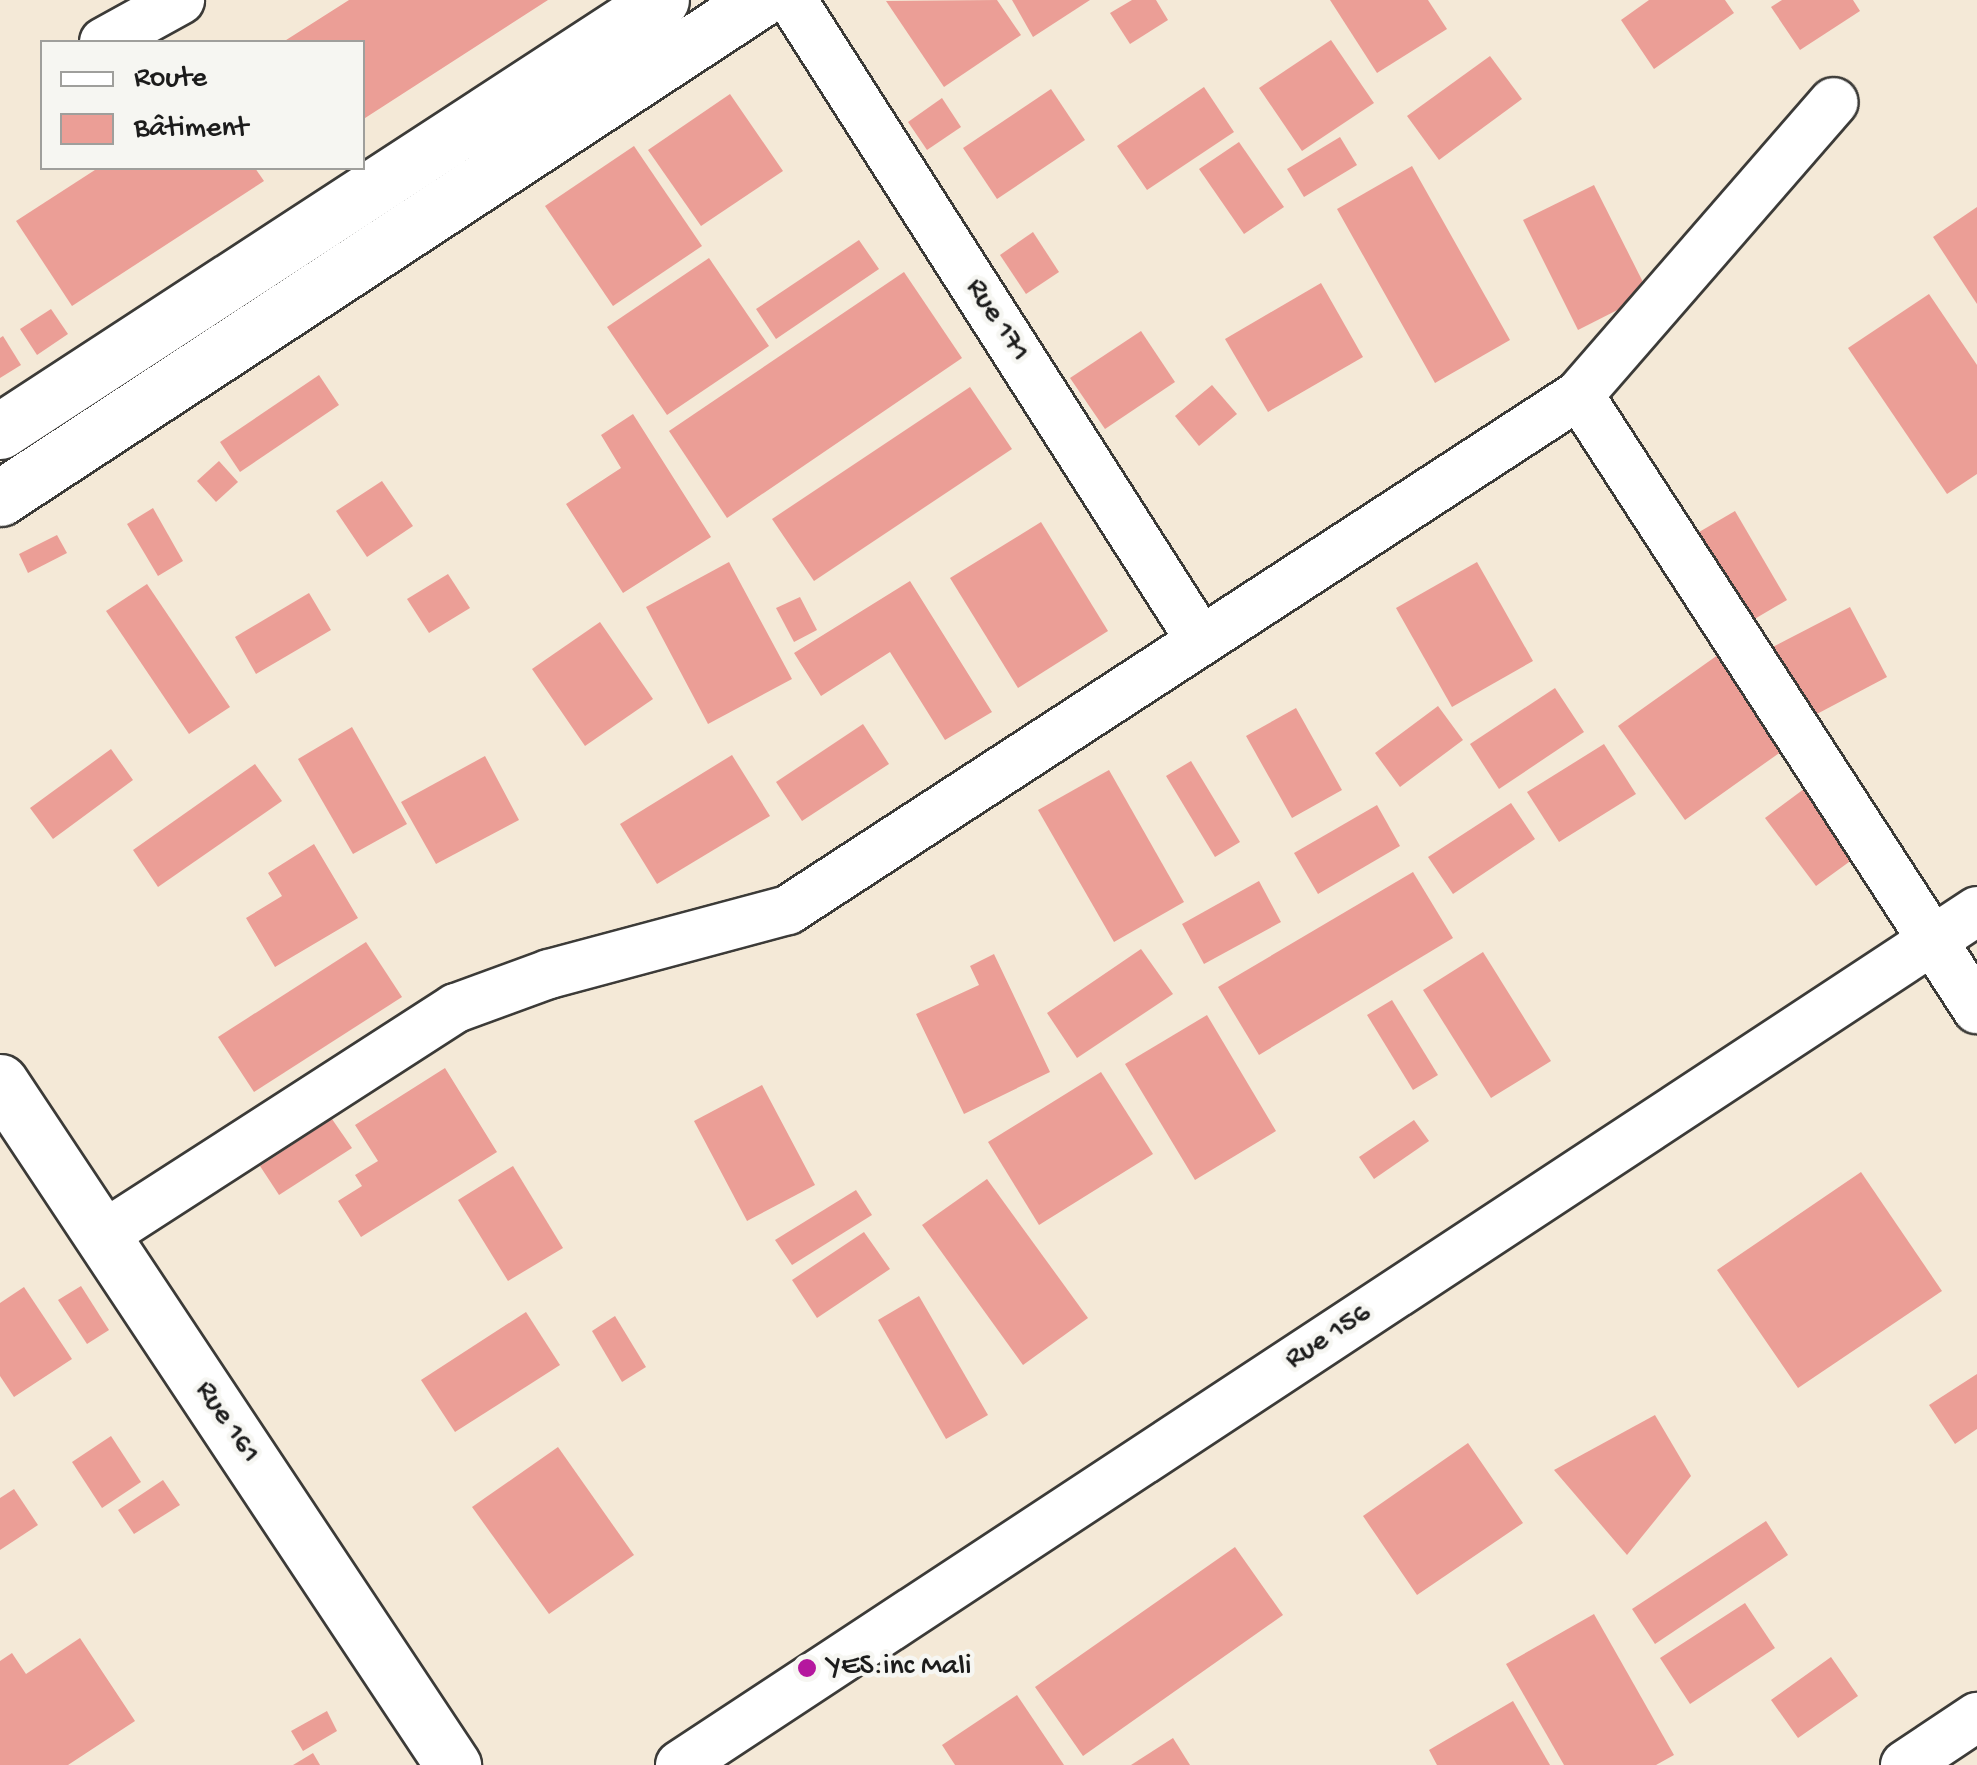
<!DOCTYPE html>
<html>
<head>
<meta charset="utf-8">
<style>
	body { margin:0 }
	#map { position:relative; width:1977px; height:1765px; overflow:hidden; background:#f4e9d7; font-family:"Gochi Hand",sans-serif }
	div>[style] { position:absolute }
	.building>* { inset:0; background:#eb9e96 }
	.roads { filter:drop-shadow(2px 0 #3c3b38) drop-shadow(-2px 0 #3c3b38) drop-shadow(0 2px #3c3b38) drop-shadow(0 -2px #3c3b38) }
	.street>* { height:48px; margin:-24px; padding:0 24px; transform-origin:24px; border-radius:24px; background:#fff }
	.secondary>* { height:55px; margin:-27.5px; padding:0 27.5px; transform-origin:27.5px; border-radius:27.5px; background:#fff }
	.dots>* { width:28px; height:28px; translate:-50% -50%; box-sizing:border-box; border:5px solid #f6f6f2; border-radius:50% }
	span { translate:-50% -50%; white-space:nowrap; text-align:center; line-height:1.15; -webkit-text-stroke:9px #f6f6f2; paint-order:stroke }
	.street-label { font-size:30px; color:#1c1c1c }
	.poi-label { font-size:30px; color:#1c1c1c }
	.left { translate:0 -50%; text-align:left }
	.legend { position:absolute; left:40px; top:40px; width:325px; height:130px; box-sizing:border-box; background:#f6f6f2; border:2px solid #9f9f9c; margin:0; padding:12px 18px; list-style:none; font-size:30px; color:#1c1c1c }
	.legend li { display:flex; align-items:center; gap:20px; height:50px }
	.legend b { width:50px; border:2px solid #9f9f9c }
</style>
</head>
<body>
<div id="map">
	<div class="building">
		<i style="clip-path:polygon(349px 0,548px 0,362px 120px,362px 42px,283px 42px)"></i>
		<i style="clip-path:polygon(997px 0,1021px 35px,944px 87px,886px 1px)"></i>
		<i style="clip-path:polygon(1012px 0,1090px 0,1033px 37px)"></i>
		<i style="clip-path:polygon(1132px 0,1156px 0,1168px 20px,1130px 44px,1110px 13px)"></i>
		<i style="clip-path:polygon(1330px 0,1428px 0,1447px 29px,1377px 73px)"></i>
		<i style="clip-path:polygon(1649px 0,1725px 0,1734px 13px,1654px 69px,1621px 20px)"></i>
		<i style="clip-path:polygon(1782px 0,1853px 0,1860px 11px,1800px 50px,1771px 7px)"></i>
		<i style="clip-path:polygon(1331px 40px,1374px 103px,1302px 151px,1259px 88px)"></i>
		<i style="clip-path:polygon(1490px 56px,1522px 99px,1439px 160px,1407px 116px)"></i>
		<i style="clip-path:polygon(1204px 87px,1234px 132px,1147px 190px,1117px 146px)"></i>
		<i style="clip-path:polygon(1051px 89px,1085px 140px,997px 199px,963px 148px)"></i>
		<i style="clip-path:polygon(730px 94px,783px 171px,701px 226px,648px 150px)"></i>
		<i style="clip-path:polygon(942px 98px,961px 127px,927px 150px,908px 122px)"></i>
		<i style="clip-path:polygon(1340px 137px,1357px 165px,1304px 197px,1287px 169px)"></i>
		<i style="clip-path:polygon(1239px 142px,1284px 207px,1244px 234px,1199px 169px)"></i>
		<i style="clip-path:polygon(634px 146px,702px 246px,613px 306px,545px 206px)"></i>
		<i style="clip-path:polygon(1412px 166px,1510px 340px,1435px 383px,1337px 209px)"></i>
		<i style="clip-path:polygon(98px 168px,255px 168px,264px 181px,72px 306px,16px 221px)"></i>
		<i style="clip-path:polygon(1594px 185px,1649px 294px,1578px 330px,1523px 220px)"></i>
		<i style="clip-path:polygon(1977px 207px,1977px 304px,1933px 237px)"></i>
		<i style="clip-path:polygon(1033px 232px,1059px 272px,1026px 294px,1000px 255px)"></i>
		<i style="clip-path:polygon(859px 240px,879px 269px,776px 339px,756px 309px)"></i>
		<i style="clip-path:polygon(709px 258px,769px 346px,667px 415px,607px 327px)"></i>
		<i style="clip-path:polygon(904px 272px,962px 358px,727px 518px,669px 431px)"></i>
		<i style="clip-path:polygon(1321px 283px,1363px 357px,1268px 412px,1225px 339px)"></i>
		<i style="clip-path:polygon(1929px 294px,1977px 365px,1977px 474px,1947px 494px,1848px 348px)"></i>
		<i style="clip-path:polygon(51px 309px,68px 334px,37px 355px,20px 329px)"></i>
		<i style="clip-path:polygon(1141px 331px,1175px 382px,1105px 429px,1070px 378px)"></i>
		<i style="clip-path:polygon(3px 336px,21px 365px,0 378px,0 338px)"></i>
		<i style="clip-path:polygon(319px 375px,339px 405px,240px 472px,220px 442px)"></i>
		<i style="clip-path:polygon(1212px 385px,1237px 414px,1199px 446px,1175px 416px)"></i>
		<i style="clip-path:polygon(970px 387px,1012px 449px,814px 581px,772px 519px)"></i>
		<i style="clip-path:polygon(633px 414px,711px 537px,623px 593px,566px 504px,621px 468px,601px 435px)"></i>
		<i style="clip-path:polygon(219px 461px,238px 482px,216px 502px,197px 481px)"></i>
		<i style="clip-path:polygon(382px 481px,413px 526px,367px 557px,336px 511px)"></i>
		<i style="clip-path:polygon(153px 508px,183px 561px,158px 576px,127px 524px)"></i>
		<i style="clip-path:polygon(1735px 511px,1787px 600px,1746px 624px,1694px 535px)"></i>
		<i style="clip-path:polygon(1041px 522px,1108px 631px,1018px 688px,950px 578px)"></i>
		<i style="clip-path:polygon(57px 535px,67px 553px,28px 573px,19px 554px)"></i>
		<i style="clip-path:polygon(729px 562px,792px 679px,708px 724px,646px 607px)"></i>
		<i style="clip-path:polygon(1477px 562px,1533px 661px,1452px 707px,1396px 608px)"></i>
		<i style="clip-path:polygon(448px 574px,470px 608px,429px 633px,407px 599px)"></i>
		<i style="clip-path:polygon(910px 581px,992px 712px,945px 740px,890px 652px,821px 696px,794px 653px)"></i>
		<i style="clip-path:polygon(147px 584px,230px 707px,189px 734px,106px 611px)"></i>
		<i style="clip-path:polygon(309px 593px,331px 630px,256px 674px,235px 637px)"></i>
		<i style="clip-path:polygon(800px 597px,817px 630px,794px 642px,776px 608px)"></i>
		<i style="clip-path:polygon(1850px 607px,1887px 677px,1796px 725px,1759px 654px)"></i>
		<i style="clip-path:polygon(600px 622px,653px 699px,585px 746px,532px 669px)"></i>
		<i style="clip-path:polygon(1722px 652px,1789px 746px,1685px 820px,1618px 726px)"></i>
		<i style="clip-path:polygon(1555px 688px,1584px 732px,1499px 789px,1470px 744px)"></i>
		<i style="clip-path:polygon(1438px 706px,1463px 740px,1400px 787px,1375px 753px)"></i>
		<i style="clip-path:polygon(1296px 708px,1342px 790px,1292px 818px,1246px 736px)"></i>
		<i style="clip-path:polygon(863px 724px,889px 764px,802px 821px,776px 782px)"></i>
		<i style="clip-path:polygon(352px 727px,407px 824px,353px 854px,298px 759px)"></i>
		<i style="clip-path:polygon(1604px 744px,1636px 794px,1559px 842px,1527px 792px)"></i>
		<i style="clip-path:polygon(111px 749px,133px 780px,53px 839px,30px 808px)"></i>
		<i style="clip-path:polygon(732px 755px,770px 816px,657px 884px,620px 824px)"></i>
		<i style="clip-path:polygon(485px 756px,519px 820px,436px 864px,401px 802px)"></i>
		<i style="clip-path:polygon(1191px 761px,1240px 842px,1215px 857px,1166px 776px)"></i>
		<i style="clip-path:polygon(255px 764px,282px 801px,158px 887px,133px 850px)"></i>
		<i style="clip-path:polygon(1109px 770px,1184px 902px,1114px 942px,1038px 810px)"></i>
		<i style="clip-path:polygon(1808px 786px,1860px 854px,1816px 886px,1765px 818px)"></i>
		<i style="clip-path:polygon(1511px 803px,1535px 839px,1453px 894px,1428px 857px)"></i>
		<i style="clip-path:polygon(1377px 805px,1400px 846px,1318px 894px,1294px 853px)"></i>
		<i style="clip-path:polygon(314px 844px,358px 918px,275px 967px,246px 918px,282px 896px,268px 873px)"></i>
		<i style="clip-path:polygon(1413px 872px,1453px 938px,1259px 1055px,1218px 987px)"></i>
		<i style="clip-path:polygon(1259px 881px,1281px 922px,1204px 964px,1182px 924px)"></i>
		<i style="clip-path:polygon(366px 942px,402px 997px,254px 1092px,218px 1037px)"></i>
		<i style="clip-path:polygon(1141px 949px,1173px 994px,1077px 1058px,1047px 1013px)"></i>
		<i style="clip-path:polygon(1483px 952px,1551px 1061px,1491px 1098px,1423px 990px)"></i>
		<i style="clip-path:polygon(994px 954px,1050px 1072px,964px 1114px,916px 1014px,979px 985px,970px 966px)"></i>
		<i style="clip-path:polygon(1392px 1000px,1438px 1075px,1413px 1090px,1367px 1015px)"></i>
		<i style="clip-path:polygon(1207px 1015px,1276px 1131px,1195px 1180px,1125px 1064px)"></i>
		<i style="clip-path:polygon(445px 1068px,497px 1152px,361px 1237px,338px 1201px,362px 1186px,355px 1175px,378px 1161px,355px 1125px)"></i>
		<i style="clip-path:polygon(1101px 1072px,1153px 1154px,1039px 1225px,988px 1142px)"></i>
		<i style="clip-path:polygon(762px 1085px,815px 1185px,747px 1221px,694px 1121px)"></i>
		<i style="clip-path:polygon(332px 1119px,352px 1148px,279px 1195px,260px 1166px)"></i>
		<i style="clip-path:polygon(1414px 1120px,1429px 1141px,1374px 1179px,1359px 1157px)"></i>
		<i style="clip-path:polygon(513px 1166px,563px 1248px,508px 1281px,458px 1200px)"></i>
		<i style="clip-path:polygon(1861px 1172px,1942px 1291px,1798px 1388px,1717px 1270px)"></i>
		<i style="clip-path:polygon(987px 1179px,1088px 1318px,1023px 1365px,922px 1225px)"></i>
		<i style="clip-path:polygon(856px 1190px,872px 1215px,792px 1265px,775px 1240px)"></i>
		<i style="clip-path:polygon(864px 1232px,890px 1269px,817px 1318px,792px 1280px)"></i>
		<i style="clip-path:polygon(81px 1286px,109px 1330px,87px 1344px,58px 1300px)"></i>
		<i style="clip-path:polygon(24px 1287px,72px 1359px,14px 1397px,0 1376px,0 1303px)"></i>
		<i style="clip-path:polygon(919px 1296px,988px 1415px,946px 1439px,878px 1320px)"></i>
		<i style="clip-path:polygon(526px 1312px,560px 1365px,455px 1432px,421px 1380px)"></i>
		<i style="clip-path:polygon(615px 1316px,646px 1367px,622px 1382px,592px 1331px)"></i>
		<i style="clip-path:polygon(1977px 1374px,1977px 1429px,1955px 1444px,1929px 1405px)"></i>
		<i style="clip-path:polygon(1655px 1415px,1691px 1476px,1627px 1555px,1554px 1470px)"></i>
		<i style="clip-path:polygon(111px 1436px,141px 1482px,102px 1508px,72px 1462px)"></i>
		<i style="clip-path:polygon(1468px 1443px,1523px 1523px,1417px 1595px,1363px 1516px)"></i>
		<i style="clip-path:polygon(558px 1447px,634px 1555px,549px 1614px,472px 1507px)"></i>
		<i style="clip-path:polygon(163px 1480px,180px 1505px,134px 1534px,118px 1510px)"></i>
		<i style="clip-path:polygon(14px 1489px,38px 1525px,0 1550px,0 1498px)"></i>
		<i style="clip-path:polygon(1766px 1521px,1788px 1555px,1655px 1644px,1632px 1609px)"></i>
		<i style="clip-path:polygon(1235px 1547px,1283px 1615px,1083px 1756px,1035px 1687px)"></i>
		<i style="clip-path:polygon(1745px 1603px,1775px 1648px,1690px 1704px,1660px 1658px)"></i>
		<i style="clip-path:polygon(1594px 1614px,1674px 1755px,1656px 1765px,1564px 1765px,1506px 1664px)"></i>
		<i style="clip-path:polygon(80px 1638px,135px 1721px,68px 1765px,0 1765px,0 1661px,12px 1653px,26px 1674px)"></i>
		<i style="clip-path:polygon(1831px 1657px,1858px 1696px,1798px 1738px,1771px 1700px)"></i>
		<i style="clip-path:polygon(1017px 1695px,1064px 1765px,955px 1765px,942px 1745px)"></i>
		<i style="clip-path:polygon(1513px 1701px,1550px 1765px,1437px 1765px,1429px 1750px)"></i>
		<i style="clip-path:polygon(327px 1711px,337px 1731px,303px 1751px,291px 1731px)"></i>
		<i style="clip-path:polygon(1173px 1738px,1190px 1765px,1131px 1765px)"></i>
		<i style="clip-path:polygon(313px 1753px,320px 1765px,293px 1765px)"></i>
	</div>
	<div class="roads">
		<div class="street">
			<i style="left:792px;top:0;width:760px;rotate:57.46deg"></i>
			<i style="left:104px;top:42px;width:87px;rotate:-28.9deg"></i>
			<i style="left:1579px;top:395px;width:732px;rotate:57.05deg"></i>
			<i style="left:102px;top:1236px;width:421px;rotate:-32.8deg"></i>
			<i style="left:456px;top:1008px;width:99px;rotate:-20.1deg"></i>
			<i style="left:549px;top:974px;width:247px;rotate:-15deg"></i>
			<i style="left:788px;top:910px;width:944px;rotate:-33.07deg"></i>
			<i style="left:1579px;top:395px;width:388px;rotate:-49deg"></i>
			<i style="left:680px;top:1765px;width:1553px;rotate:-33.36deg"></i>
			<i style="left:1905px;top:1765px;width:87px;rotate:-33.7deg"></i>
		</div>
		<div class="secondary">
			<i style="left:0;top:431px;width:789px;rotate:-33.11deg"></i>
			<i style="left:0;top:498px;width:908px;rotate:-33.27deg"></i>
			<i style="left:0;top:1082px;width:820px;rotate:56.45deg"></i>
		</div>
	</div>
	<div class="dots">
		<i style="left:807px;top:1668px;background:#b5179e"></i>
	</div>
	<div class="street-label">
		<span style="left:996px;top:321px;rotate:57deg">Rue 171</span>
		<span style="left:1329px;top:1338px;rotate:-33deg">Rue 156</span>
		<span style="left:226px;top:1423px;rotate:56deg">Rue 161</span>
	</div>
	<div class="poi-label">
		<span class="left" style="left:827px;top:1668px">YES.inc Mali</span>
	</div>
	<ul class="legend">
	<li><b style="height:12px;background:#fff"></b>Route</li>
	<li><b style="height:28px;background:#eb9e96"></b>Bâtiment</li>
	</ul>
</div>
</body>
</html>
